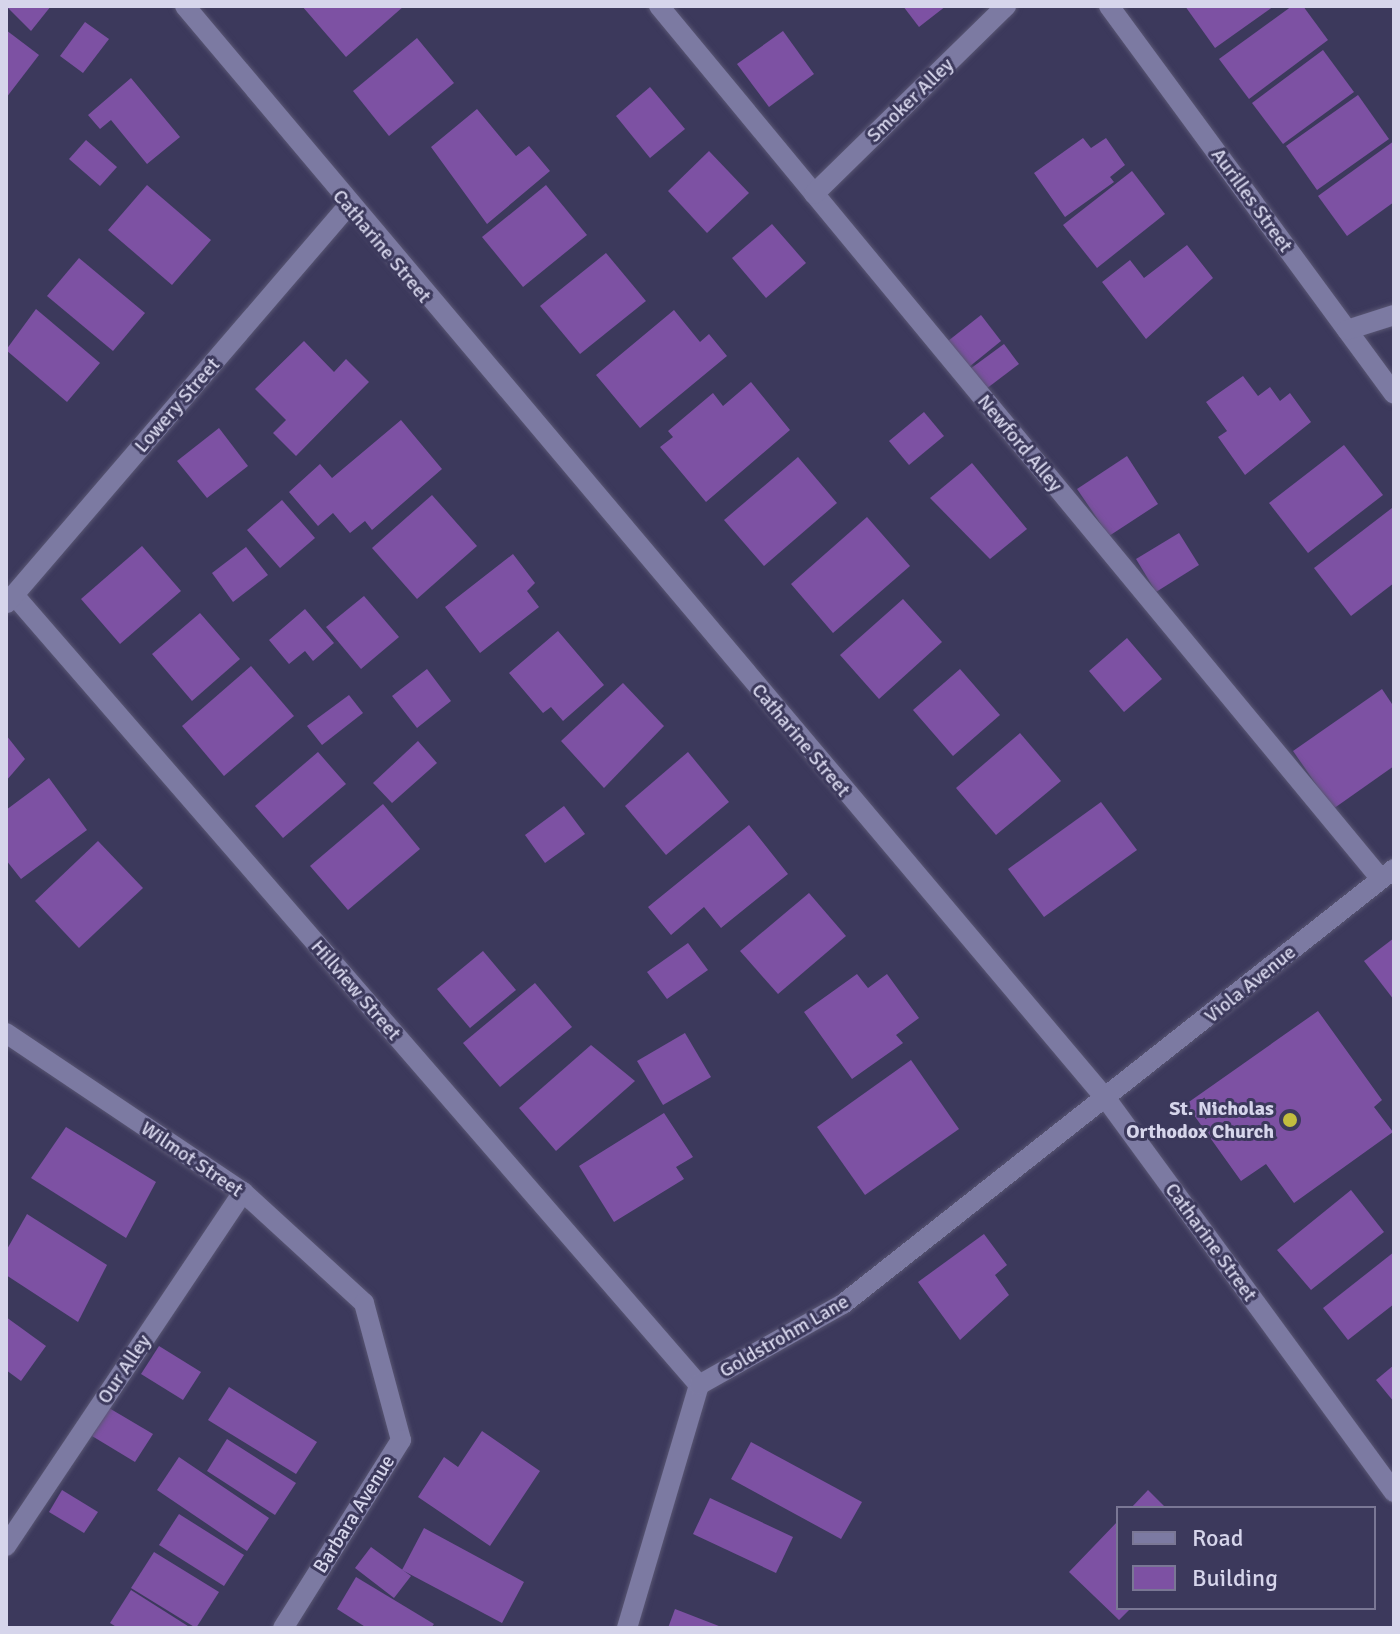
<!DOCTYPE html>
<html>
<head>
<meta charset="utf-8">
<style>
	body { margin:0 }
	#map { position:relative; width:1400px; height:1634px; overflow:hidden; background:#3c395c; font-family:Signika,sans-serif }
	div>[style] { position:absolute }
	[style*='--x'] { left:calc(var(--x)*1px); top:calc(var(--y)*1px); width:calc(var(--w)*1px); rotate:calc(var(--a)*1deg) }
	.building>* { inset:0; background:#7d51a3 }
	.roads { filter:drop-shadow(0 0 2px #595673) drop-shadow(0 0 2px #595673) }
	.minor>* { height:20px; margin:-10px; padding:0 10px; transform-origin:10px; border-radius:10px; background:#7c7aa2 }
	.dots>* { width:22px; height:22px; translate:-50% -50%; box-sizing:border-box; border:4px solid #3c395c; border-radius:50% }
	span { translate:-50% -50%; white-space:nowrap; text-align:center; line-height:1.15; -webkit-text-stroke:6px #3c395c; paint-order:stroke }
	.street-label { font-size:20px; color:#d6d5eb }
	.poi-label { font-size:20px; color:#d6d5eb; font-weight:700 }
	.right { translate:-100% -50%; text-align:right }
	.frame { position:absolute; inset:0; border:8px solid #d6d5eb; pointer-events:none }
	.legend { position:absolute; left:1116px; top:1506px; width:260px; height:104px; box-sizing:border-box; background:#3c395c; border:2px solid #7a7795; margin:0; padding:10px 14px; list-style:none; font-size:24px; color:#d6d5eb }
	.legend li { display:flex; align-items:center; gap:16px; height:40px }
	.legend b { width:40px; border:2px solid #7a7795 }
</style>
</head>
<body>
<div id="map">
	<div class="building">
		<div style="clip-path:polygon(6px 6px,51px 6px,31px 31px)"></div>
		<div style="clip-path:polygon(302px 6px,404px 6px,346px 57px)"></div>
		<div style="clip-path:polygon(903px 6px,946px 6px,919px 27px)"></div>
		<div style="clip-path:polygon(1185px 6px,1274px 6px,1215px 48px)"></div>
		<div style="clip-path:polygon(1292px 6px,1303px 6px,1328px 40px,1249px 99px,1219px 59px)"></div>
		<div style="clip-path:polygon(85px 22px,109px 39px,83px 73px,60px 56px)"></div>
		<div style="clip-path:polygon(6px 30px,39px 55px,6px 98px)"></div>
		<div style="clip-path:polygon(783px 31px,814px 74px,769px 107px,737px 64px)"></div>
		<div style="clip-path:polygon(417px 38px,454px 83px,389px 136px,353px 91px)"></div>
		<div style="clip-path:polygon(1323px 50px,1354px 92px,1283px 144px,1252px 103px)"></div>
		<div style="clip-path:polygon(131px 78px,180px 137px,147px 164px,111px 120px,100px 129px,88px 115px)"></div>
		<div style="clip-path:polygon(650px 87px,685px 129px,650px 158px,616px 116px)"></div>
		<div style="clip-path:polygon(1358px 95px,1389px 139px,1317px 190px,1286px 146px)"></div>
		<div style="clip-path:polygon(477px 109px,516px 156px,529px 146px,550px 171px,487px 224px,431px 147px)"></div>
		<div style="clip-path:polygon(1083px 138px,1091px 148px,1106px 138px,1125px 165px,1110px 177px,1114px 182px,1065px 217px,1034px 173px)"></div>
		<div style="clip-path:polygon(86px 140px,117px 167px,100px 186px,69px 159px)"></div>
		<div style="clip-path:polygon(1394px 141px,1394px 202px,1347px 236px,1318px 196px)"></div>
		<div style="clip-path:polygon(709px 151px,749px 193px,707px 233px,668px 191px)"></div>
		<div style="clip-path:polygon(1132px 171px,1165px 214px,1097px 268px,1063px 225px)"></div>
		<div style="clip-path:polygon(147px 185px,211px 240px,172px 285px,108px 230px)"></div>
		<div style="clip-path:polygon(546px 185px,587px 235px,523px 287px,482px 237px)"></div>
		<div style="clip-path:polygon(772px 224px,806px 263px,766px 298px,732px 258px)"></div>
		<div style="clip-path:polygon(1187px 245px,1213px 278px,1146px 339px,1102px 282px,1130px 260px,1144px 278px)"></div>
		<div style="clip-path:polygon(606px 253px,646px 301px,580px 354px,540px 306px)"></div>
		<div style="clip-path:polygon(79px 258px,145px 313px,113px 351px,47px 296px)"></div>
		<div style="clip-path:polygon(36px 309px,100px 363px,67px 402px,6px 350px)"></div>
		<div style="clip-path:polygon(674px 310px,700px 342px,709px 334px,727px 356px,640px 428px,596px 375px)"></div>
		<div style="clip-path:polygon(981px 315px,1001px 341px,969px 367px,948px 341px)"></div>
		<div style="clip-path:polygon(304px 341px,334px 372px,346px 359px,369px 382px,296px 456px,273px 433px,286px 420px,255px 389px)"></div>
		<div style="clip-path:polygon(1004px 344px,1019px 364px,986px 389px,970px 369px)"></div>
		<div style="clip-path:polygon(1243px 376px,1258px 396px,1270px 387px,1280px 401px,1290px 393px,1311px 422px,1245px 475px,1218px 437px,1227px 431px,1206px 402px)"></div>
		<div style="clip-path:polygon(751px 382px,790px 430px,706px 502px,660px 447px,673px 437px,668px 431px,713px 393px,723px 406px)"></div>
		<div style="clip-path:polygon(924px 412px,944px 436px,909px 465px,889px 441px)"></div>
		<div style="clip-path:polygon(401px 420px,442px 469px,372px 530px,365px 521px,350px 533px,333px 513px,318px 526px,289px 492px,320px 464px,332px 478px)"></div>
		<div style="clip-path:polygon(219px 428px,248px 466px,207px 498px,177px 461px)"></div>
		<div style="clip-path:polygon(1344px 445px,1383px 495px,1308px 553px,1269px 503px)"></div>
		<div style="clip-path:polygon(1127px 456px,1158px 504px,1109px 536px,1077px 489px)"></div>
		<div style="clip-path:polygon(798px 457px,837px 503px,764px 566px,724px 520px)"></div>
		<div style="clip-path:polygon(972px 463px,1027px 529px,990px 559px,930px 498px)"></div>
		<div style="clip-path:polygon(432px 495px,477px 546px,417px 599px,372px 548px)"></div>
		<div style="clip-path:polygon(282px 500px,315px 538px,280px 568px,247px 530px)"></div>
		<div style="clip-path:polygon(1392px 508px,1394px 583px,1351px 616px,1314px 568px)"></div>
		<div style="clip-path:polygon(867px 517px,910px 566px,833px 633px,791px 584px)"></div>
		<div style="clip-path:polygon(1179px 533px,1199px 565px,1156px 592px,1136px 559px)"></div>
		<div style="clip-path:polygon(142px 546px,181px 591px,120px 644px,81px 599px)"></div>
		<div style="clip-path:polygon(246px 547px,268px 575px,233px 602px,212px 573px)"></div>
		<div style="clip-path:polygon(513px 554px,535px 583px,527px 591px,539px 607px,480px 653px,445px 607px)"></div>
		<div style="clip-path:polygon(364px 596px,399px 637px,361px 669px,326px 627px)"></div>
		<div style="clip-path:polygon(903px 599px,942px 642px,879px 699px,840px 655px)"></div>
		<div style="clip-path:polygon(305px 609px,334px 643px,313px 661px,305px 651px,289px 664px,269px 640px)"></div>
		<div style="clip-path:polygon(200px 613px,240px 659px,192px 701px,152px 654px)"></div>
		<div style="clip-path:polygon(558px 631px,604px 685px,563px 721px,551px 707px,543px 713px,509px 673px)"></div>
		<div style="clip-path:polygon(1127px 638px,1162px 679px,1124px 712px,1089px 671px)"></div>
		<div style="clip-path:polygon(251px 666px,294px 716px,224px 776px,182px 726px)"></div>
		<div style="clip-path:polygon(427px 669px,451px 701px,417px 728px,392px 696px)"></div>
		<div style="clip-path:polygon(960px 669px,1000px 715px,953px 756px,913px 710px)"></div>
		<div style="clip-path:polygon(623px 683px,664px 726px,604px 788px,561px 741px)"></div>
		<div style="clip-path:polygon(1382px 689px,1394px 707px,1394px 766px,1333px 809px,1293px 751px)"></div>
		<div style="clip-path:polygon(349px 695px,363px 713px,322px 745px,307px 726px)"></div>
		<div style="clip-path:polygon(1020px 733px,1061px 781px,996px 835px,956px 788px)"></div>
		<div style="clip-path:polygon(6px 735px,25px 759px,6px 781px)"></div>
		<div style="clip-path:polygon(418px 741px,437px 763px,392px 803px,373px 783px)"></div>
		<div style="clip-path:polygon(318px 752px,346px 784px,283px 838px,255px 806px)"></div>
		<div style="clip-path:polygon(688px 752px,729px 802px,666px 855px,625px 806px)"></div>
		<div style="clip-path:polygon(49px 778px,87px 830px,21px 879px,6px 860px,6px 810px)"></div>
		<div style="clip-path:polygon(1101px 802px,1137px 850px,1044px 917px,1008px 869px)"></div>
		<div style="clip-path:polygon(383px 804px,420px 849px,348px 910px,310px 866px)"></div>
		<div style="clip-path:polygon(564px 806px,585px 834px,545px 863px,525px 835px)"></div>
		<div style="clip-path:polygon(749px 825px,788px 874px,721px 928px,704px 907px,671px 935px,648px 907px)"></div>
		<div style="clip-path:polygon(98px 841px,143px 888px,79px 948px,35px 901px)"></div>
		<div style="clip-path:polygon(809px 893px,846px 936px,778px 994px,740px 951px)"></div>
		<div style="clip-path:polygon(1394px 938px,1394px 1000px,1364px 961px)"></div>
		<div style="clip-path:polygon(688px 943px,708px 970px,667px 999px,647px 972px)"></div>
		<div style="clip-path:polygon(483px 951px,516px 990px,470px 1028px,437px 989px)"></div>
		<div style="clip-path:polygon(857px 974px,868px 988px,887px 974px,919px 1018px,896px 1035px,903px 1043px,852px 1079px,804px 1012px)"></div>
		<div style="clip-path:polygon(535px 983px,572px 1027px,500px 1087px,463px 1043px)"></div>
		<div style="clip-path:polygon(1318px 1011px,1382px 1100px,1374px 1107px,1393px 1132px,1294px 1203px,1266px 1164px,1241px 1181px,1186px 1104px)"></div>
		<div style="clip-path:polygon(685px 1033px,711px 1077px,663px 1105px,637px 1061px)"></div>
		<div style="clip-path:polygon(591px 1045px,635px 1081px,556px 1151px,519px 1108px)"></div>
		<div style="clip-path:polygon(911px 1060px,959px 1129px,865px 1195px,817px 1127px)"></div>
		<div style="clip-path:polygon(664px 1113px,693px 1157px,676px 1167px,684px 1179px,614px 1222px,579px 1166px)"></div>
		<div style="clip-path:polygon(66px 1127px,156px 1182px,126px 1238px,31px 1178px)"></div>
		<div style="clip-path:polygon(1351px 1190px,1384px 1232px,1311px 1290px,1277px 1250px)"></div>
		<div style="clip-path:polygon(27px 1214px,107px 1265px,78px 1322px,6px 1275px,6px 1251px)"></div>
		<div style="clip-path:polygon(984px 1234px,1007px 1265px,995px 1275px,1009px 1295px,960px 1340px,918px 1282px)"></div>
		<div style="clip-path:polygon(1394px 1252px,1394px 1304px,1348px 1340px,1323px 1308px)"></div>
		<div style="clip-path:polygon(6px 1317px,46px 1346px,21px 1381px,6px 1370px)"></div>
		<div style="clip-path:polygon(159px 1346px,201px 1372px,183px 1400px,141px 1374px)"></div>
		<div style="clip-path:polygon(1394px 1365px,1394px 1402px,1376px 1380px)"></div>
		<div style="clip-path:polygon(229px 1387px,317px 1442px,296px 1474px,208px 1420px)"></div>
		<div style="clip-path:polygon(109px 1408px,153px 1434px,135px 1462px,92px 1436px)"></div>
		<div style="clip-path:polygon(482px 1431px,540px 1471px,490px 1546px,418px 1497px,444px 1457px,458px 1467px)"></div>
		<div style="clip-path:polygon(227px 1439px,296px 1483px,275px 1515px,207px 1471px)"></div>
		<div style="clip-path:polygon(751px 1442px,862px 1502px,841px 1539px,731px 1479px)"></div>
		<div style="clip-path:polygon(179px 1457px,269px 1518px,247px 1551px,157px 1490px)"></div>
		<div style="clip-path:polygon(62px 1490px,98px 1512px,84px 1533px,49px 1512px)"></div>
		<div style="clip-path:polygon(1148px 1490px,1166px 1508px,1131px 1508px)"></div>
		<div style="clip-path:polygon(710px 1498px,793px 1537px,776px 1573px,693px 1534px)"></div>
		<div style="clip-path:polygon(179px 1514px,244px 1555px,224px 1586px,159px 1545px)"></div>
		<div style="clip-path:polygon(1118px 1521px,1118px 1608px,1131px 1608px,1119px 1620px,1069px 1572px)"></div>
		<div style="clip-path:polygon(424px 1528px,524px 1582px,502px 1623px,402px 1570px)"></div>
		<div style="clip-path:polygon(371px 1547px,411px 1576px,394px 1598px,355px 1568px)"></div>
		<div style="clip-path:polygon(154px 1552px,219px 1592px,196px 1628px,131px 1588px)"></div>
		<div style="clip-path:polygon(356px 1577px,434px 1624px,431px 1628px,367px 1628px,337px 1609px)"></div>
		<div style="clip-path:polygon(131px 1590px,191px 1628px,118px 1628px,110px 1623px)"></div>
		<div style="clip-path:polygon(675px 1609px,724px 1628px,668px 1628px)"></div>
	</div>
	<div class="roads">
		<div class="minor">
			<div style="--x:185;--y:6;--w:1431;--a:49.88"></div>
			<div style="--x:1107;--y:1100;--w:486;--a:53.8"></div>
			<div style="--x:659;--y:6;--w:1133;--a:50.41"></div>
			<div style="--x:1109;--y:6;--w:481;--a:53.7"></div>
			<div style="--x:814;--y:194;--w:269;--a:-44.4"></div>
			<div style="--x:1347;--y:330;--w:49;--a:-17.7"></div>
			<div style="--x:14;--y:595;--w:1046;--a:49.07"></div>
			<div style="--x:7;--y:603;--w:523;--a:-49.34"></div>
			<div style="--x:6;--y:1033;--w:285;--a:33.9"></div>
			<div style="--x:243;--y:1192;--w:164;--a:42.5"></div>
			<div style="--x:364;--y:1303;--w:142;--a:74.9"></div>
			<div style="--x:401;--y:1440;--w:222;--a:122.1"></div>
			<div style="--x:6;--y:1546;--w:426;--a:-56.2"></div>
			<div style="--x:627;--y:1628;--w:253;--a:-73.5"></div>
			<div style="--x:699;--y:1385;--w:165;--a:-29.4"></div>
			<div style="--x:843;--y:1304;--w:702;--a:-38.29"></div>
		</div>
	</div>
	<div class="dots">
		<div style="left:1290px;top:1120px;background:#c2bd3f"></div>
	</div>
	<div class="street-label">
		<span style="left:910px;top:100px;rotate:-44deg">Smoker Alley</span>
		<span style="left:1252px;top:200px;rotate:54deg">Aurilles Street</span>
		<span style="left:382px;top:246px;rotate:50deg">Catharine Street</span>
		<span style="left:177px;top:405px;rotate:-49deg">Lowery Street</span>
		<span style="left:1020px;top:443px;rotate:50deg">Newford Alley</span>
		<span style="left:801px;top:740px;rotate:50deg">Catharine Street</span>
		<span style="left:1250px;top:984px;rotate:-39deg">Viola Avenue</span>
		<span style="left:356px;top:990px;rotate:49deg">Hillview Street</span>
		<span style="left:192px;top:1159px;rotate:34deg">Wilmot Street</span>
		<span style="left:1211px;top:1242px;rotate:54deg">Catharine Street</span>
		<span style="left:784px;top:1336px;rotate:-30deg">Goldstrohm Lane</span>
		<span style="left:124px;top:1369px;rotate:-56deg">Our Alley</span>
		<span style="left:354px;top:1514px;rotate:-58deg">Barbara Avenue</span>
	</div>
	<div class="poi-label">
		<span class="right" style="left:1274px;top:1120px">St. Nicholas<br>Orthodox Church</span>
	</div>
	<div class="frame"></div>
	<ul class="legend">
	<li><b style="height:10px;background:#7c7aa2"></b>Road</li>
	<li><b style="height:22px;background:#7d51a3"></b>Building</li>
	</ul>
</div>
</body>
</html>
